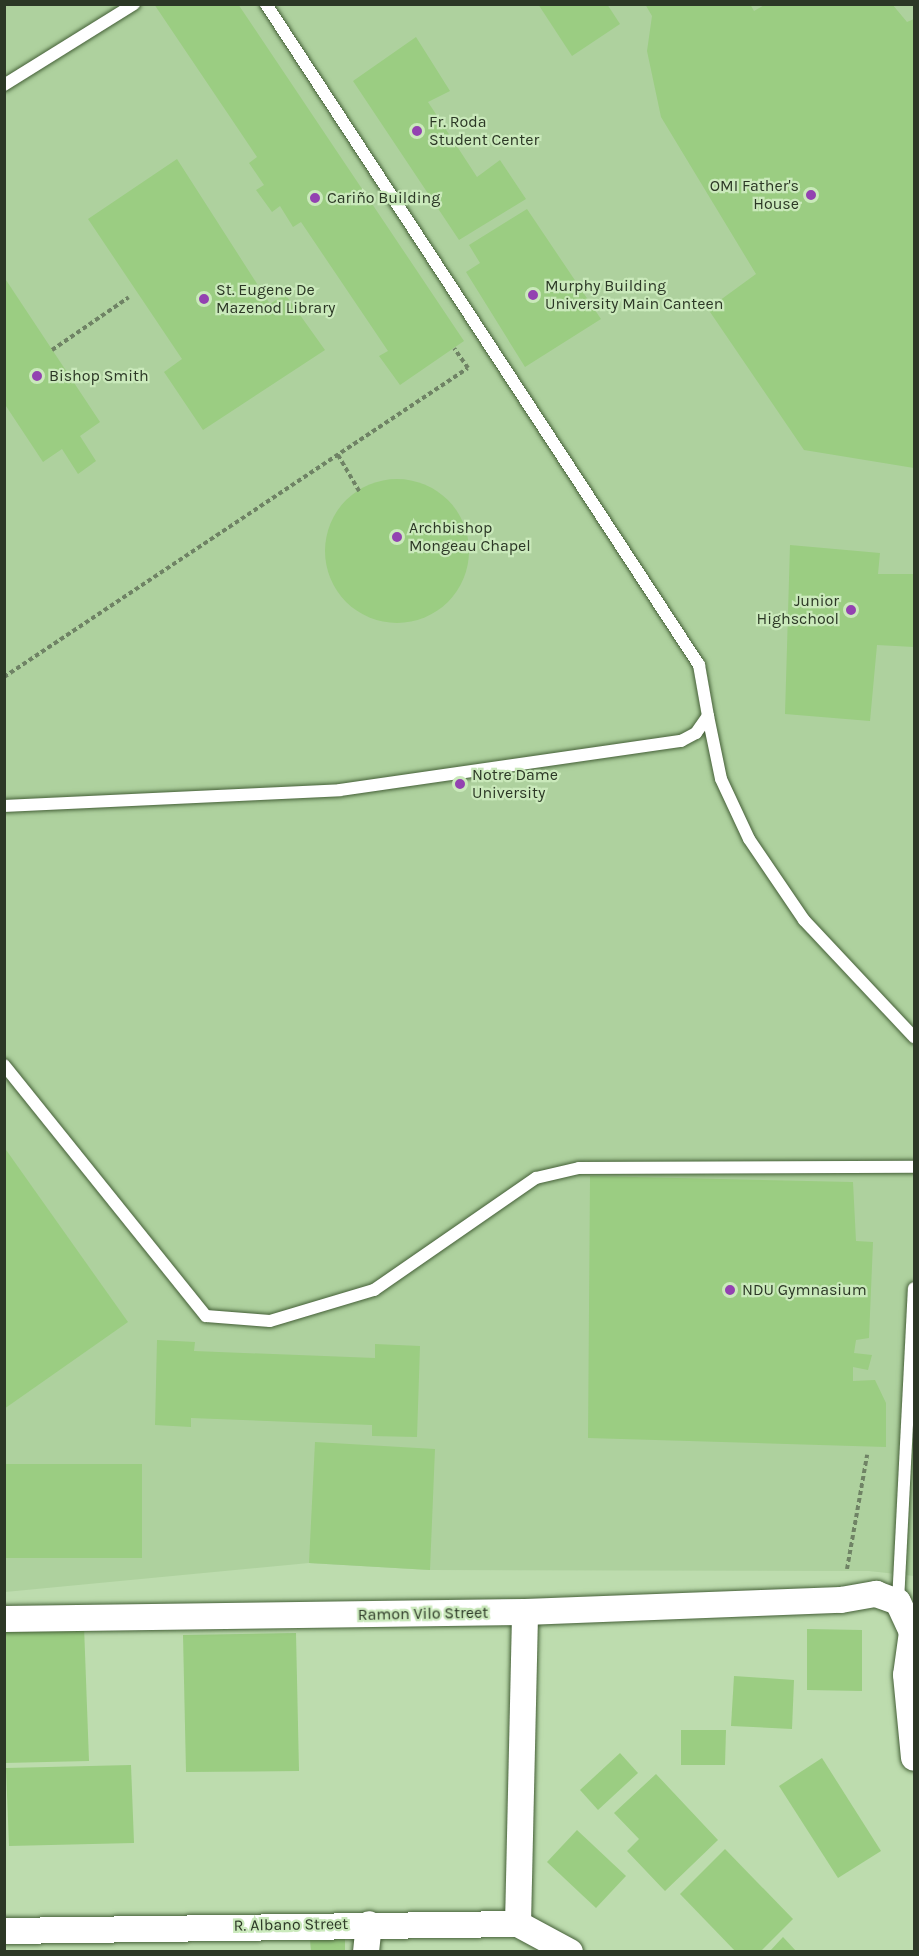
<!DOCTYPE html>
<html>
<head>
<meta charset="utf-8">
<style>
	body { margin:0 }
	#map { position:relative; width:919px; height:1956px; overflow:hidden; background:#bddcae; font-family:Karla,sans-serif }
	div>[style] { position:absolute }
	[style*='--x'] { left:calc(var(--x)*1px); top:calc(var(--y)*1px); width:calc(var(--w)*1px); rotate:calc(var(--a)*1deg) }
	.built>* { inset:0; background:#aed19e }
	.building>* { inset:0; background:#9bcd82 }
	.round { border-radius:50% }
	.path>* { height:4px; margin-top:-2px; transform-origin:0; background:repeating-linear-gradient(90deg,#6f8365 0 4.5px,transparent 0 7.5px) }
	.roads { filter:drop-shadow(0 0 2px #445f37) drop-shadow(0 0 2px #445f37) }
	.service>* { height:12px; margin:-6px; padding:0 6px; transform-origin:6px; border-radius:6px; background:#fff }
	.minor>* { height:26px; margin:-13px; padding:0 13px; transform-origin:13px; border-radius:13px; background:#fff }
	.dots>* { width:16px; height:16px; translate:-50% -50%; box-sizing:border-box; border:3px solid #cae9bb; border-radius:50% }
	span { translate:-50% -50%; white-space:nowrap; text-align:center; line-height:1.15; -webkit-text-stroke:4.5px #cae9bb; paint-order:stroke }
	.poi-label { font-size:16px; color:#2c3826 }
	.left { translate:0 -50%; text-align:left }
	.right { translate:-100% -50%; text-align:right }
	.street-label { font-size:16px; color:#2c3826 }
	.frame { position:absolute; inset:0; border:6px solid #2c3826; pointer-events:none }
</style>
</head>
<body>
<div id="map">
	<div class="built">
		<div style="clip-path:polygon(5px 5px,914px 5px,914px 1576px,869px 1571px,430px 1570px,309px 1563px,5px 1592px)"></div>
	</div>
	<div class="building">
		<div style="clip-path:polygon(154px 4px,238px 4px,464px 341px,400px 385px,379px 356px,388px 351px,301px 222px,293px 227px,280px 206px,272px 212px,256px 190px,264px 185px,249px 163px,257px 157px)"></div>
		<div style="clip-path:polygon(538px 4px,607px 4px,620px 24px,572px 56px)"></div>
		<div style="clip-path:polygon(645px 4px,750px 4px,754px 11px,766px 4px,892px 4px,907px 22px,914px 19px,914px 468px,804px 450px,708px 309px,756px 274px,661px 117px,647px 51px,652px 16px)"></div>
		<div style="clip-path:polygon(416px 37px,450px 91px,428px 102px,477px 177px,500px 160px,526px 199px,459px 240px,353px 81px)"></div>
		<div style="clip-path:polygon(177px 159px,270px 304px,285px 294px,325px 350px,203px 430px,164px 372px,182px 359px,88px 219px)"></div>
		<div style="clip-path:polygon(527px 209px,601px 319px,525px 367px,466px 272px,480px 263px,469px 245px)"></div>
		<div style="clip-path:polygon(4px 277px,100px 422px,80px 436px,96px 461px,78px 474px,62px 449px,43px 462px,4px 403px)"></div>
		<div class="round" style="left:325px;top:479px;width:144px;height:144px"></div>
		<div style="clip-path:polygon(790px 545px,880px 553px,878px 574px,914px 574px,914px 647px,877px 645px,870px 721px,785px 714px)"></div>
		<div style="clip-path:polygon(4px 1147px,128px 1322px,4px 1409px)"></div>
		<div style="clip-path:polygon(590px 1176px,853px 1182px,856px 1241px,873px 1242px,869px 1338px,856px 1340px,854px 1353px,872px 1355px,868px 1370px,853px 1367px,853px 1381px,875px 1380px,886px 1403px,886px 1447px,588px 1438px)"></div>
		<div style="clip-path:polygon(157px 1340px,195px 1342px,194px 1351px,375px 1358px,375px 1344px,420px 1346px,417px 1437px,372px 1436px,372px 1425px,191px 1418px,191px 1427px,155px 1425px)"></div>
		<div style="clip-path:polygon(315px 1442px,435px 1449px,430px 1570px,309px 1563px)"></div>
		<div style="clip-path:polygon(4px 1464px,142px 1464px,142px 1558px,4px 1558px)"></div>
		<div style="clip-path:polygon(84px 1626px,89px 1761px,4px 1763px,4px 1628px)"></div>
		<div style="clip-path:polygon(807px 1629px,862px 1630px,862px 1691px,807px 1690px)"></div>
		<div style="clip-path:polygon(296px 1633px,299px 1771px,186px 1772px,183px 1635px)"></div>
		<div style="clip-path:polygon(734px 1676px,794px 1680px,792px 1729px,731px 1726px)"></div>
		<div style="clip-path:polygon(681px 1730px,726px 1730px,725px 1765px,681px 1765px)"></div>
		<div style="clip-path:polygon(620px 1753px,638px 1773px,598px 1810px,580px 1790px)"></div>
		<div style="clip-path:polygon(822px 1758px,881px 1851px,838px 1878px,779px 1786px)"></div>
		<div style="clip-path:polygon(131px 1765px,134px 1843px,9px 1846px,6px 1768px)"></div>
		<div style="clip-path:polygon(656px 1774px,718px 1840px,665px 1891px,627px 1851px,639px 1839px,614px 1813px)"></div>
		<div style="clip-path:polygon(577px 1830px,626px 1876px,596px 1908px,547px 1862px)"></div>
		<div style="clip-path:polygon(725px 1849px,793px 1919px,760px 1952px,736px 1952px,680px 1894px)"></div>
		<div style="clip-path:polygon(783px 1937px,797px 1952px,769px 1952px)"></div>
		<div style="clip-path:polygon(345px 1939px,345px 1952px,311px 1952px,310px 1940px)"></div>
	</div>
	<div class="path">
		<div style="--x:52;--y:350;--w:93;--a:-34.5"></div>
		<div style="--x:338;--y:455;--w:42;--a:59.7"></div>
		<div style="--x:4;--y:677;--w:557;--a:-33.66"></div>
		<div style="--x:468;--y:368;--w:24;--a:-125"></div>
		<div style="--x:847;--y:1569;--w:116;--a:-80"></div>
	</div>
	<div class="roads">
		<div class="service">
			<div style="--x:4;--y:85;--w:153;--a:-31.9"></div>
			<div style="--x:708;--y:716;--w:64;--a:78.3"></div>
			<div style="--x:721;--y:779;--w:66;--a:65"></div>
			<div style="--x:749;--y:839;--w:98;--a:55.8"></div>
			<div style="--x:804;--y:920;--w:161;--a:46.8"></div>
			<div style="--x:4;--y:806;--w:336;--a:-2.7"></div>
			<div style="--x:340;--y:790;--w:345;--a:-8.2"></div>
			<div style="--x:681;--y:741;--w:17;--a:-28"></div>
			<div style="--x:696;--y:733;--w:21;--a:-55"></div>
			<div style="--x:708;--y:716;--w:52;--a:-100"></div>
			<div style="--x:699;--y:665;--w:790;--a:-123.23"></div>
			<div style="--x:4;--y:1065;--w:322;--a:51.2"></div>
			<div style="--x:206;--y:1316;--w:64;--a:4.5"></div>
			<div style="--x:270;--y:1321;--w:109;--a:-16.6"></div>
			<div style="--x:374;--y:1290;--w:197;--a:-34.7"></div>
			<div style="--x:536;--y:1178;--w:44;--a:-13.1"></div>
			<div style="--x:579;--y:1168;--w:335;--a:-0.2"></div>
			<div style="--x:898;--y:1602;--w:314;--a:-87.1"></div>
		</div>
		<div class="minor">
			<div style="--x:4;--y:1619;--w:521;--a:-0.77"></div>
			<div style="--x:525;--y:1612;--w:316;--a:-2.2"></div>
			<div style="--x:841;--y:1600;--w:36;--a:-10"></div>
			<div style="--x:876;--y:1594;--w:23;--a:20"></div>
			<div style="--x:898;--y:1602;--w:33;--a:65"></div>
			<div style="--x:912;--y:1632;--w:43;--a:97.9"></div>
			<div style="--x:906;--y:1675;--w:83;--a:84.5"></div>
			<div style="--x:518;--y:1924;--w:312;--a:-88.7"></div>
			<div style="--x:4;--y:1931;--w:514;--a:-0.78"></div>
			<div style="--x:518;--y:1924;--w:59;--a:28.3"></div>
			<div style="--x:366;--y:1952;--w:28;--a:-84"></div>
		</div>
	</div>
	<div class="dots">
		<div style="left:417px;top:131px;background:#9342b1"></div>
		<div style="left:811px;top:195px;background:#9342b1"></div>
		<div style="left:315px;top:198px;background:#9342b1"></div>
		<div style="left:533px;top:295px;background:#9342b1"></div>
		<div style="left:204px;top:299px;background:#9342b1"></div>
		<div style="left:37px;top:376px;background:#9342b1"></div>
		<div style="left:397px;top:537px;background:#9342b1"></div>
		<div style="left:851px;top:610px;background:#9342b1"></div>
		<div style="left:460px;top:784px;background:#9342b1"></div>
		<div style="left:730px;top:1290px;background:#9342b1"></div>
	</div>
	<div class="poi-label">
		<span class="left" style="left:429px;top:131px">Fr. Roda<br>Student Center</span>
		<span class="right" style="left:799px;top:195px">OMI Father's<br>House</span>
		<span class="left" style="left:327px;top:198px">Cariño Building</span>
		<span class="left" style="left:545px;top:295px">Murphy Building<br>University Main Canteen</span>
		<span class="left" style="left:216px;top:299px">St. Eugene De<br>Mazenod Library</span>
		<span class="left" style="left:49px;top:376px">Bishop Smith</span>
		<span class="left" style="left:409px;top:537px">Archbishop<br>Mongeau Chapel</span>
		<span class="right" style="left:839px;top:610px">Junior<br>Highschool</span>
		<span class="left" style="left:472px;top:784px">Notre Dame<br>University</span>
		<span class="left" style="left:742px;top:1290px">NDU Gymnasium</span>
	</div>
	<div class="street-label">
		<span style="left:423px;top:1614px;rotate:-1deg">Ramon Vilo Street</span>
		<span style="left:291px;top:1925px;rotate:-1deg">R. Albano Street</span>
	</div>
	<div class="frame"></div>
</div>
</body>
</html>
